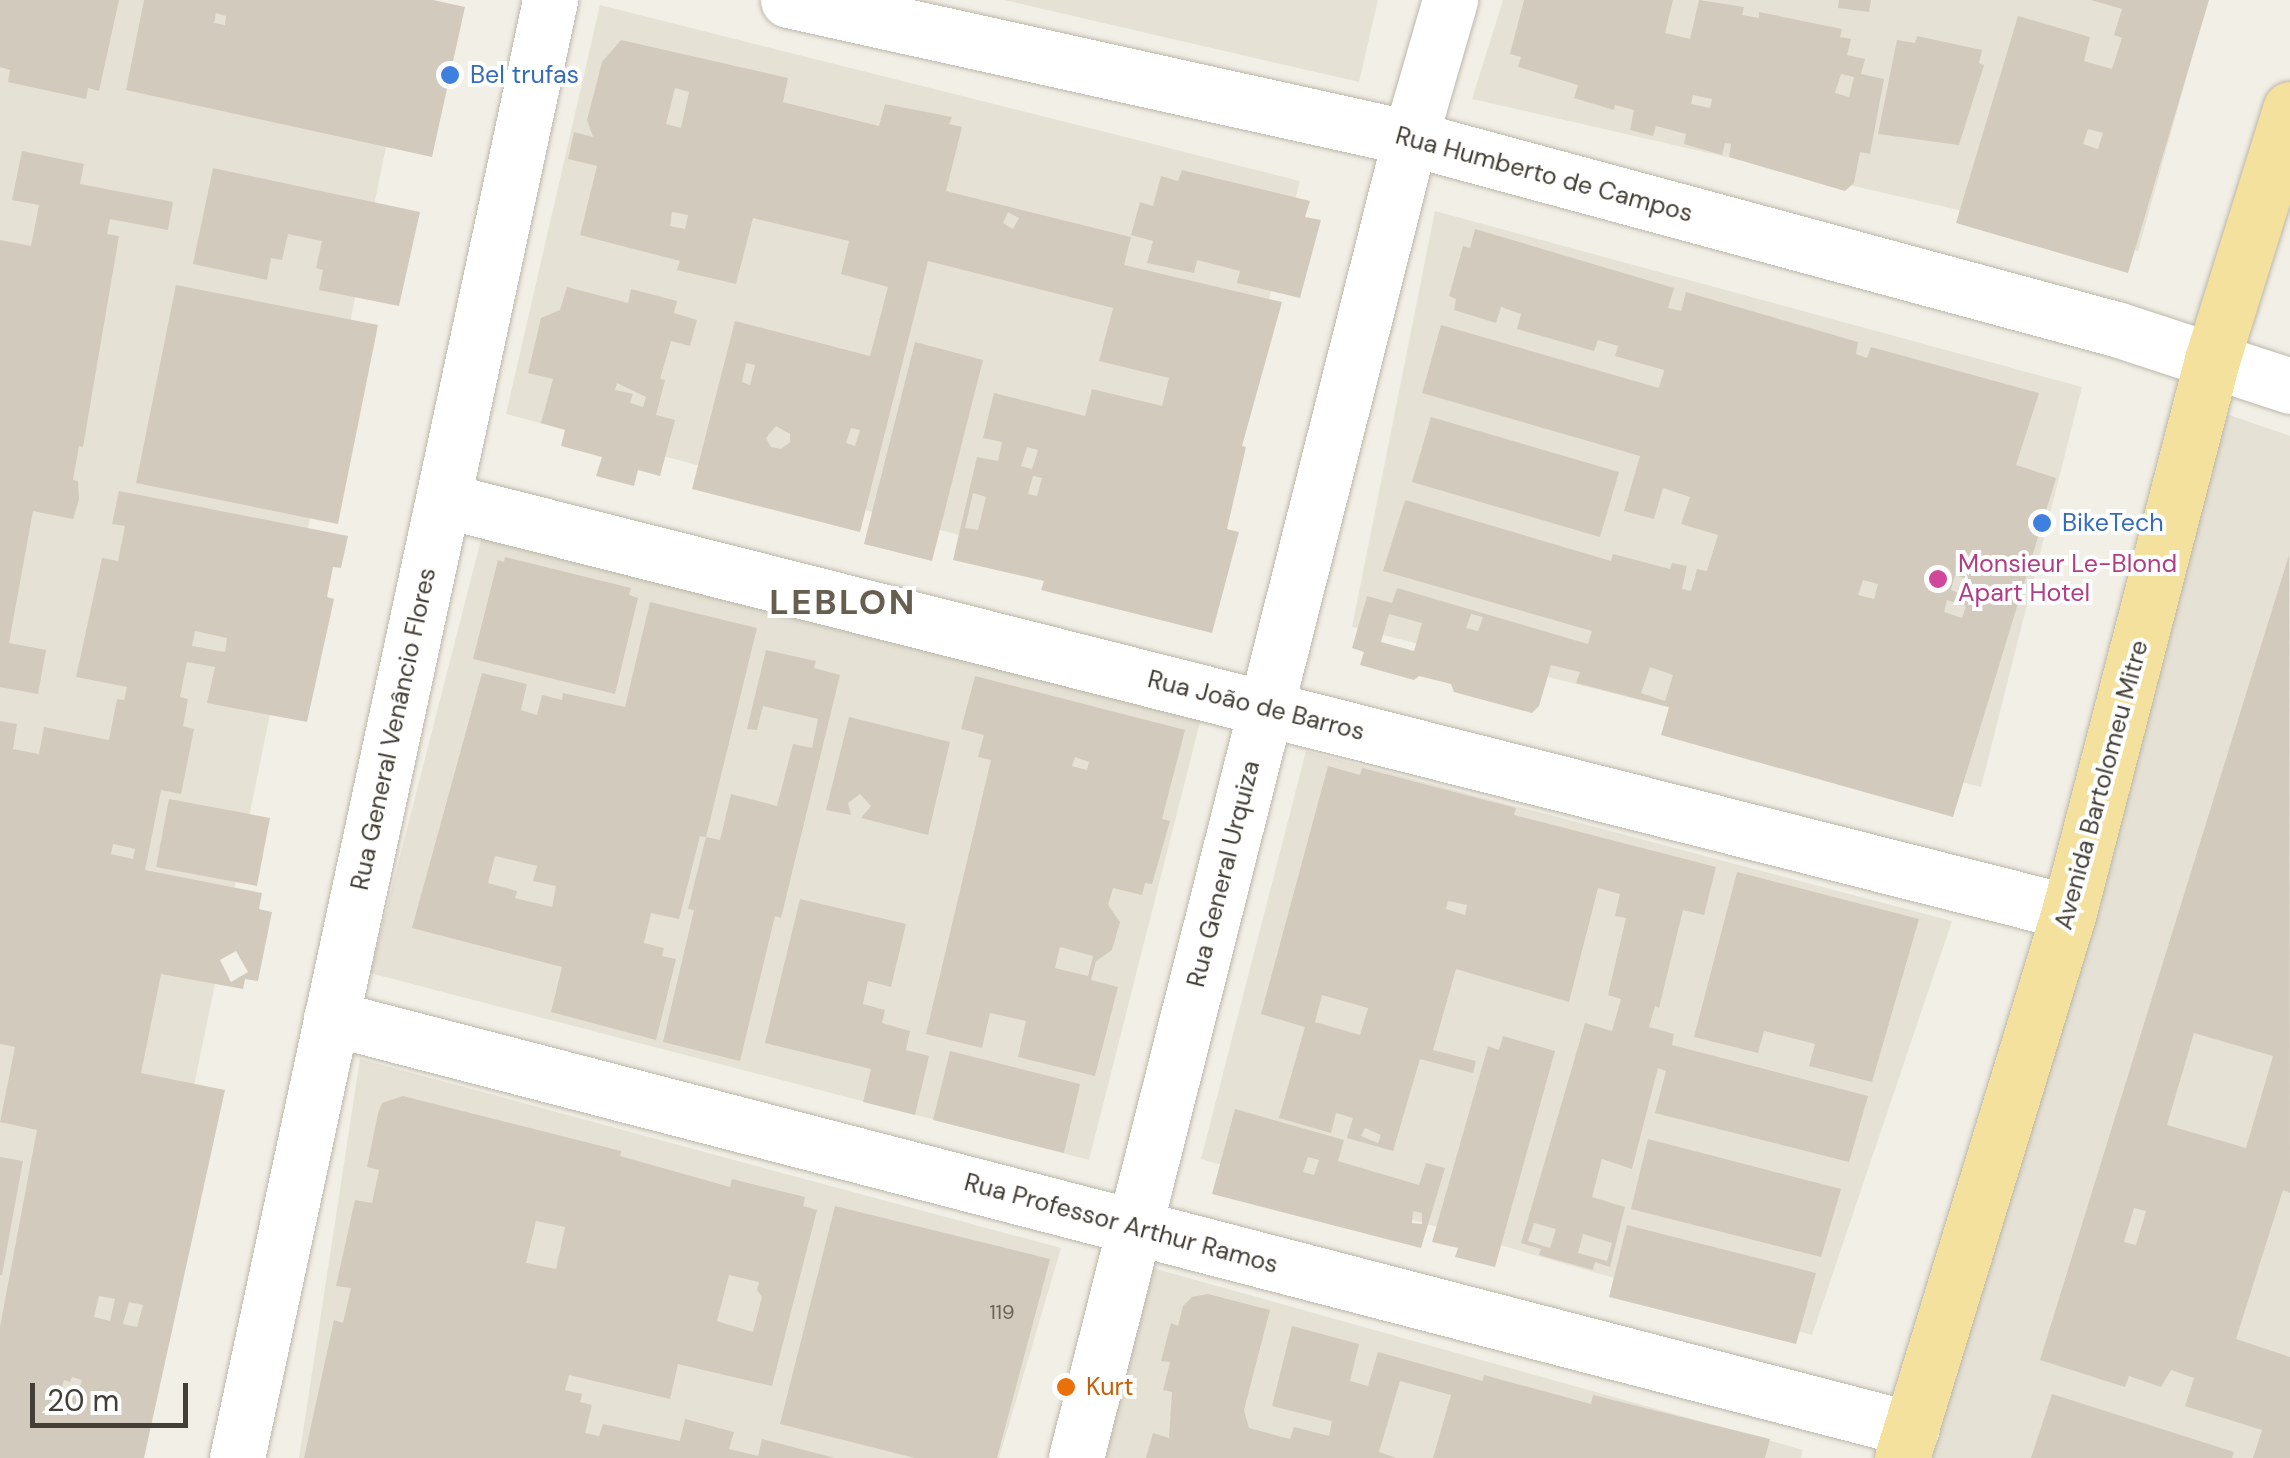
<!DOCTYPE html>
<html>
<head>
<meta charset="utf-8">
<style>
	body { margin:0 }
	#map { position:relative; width:2290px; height:1458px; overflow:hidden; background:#f2efe7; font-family:"DM Sans",sans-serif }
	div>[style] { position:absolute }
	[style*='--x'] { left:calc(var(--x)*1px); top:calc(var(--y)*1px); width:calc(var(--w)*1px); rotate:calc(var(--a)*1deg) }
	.residential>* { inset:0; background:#e5e1d5 }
	.building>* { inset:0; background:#d2cbbd }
	.roads { filter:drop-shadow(0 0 2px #bcb7aa) drop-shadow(0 0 2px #bcb7aa) }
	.minor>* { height:55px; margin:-27.5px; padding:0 27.5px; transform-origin:27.5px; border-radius:27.5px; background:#fff }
	.major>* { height:55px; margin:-27.5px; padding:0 27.5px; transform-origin:27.5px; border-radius:27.5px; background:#f4e19d }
	.dots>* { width:28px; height:28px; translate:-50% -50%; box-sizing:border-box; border:5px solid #fff; border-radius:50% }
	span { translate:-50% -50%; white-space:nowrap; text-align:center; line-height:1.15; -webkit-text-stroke:8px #fff; paint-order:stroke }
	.number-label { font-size:20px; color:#686258 }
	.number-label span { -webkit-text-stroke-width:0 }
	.shop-label { font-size:25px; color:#366cbe }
	.left { translate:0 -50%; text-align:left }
	.street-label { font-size:25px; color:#443f36 }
	.hotel-label { font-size:25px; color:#b23c85 }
	.food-label { font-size:25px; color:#c56008 }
	.district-label { font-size:35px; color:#665e4f; font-weight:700; letter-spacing:2.5px }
	.scale { position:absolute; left:30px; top:1383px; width:158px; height:45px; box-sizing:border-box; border:5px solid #443f36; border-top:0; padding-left:12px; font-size:30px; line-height:35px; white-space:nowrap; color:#443f36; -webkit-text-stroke:8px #fff; paint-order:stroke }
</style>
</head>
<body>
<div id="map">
	<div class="residential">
		<div style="clip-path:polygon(0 0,416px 0,118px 1458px,0 1458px)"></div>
		<div style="clip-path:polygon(1004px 0,1378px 0,1359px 82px)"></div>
		<div style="clip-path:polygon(1503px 0,2208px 0,2138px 251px,1472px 99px)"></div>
		<div style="clip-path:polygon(600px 5px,1300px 181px,1191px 597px,506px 414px)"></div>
		<div style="clip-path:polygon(1435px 211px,2082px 387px,1981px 787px,1352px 627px)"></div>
		<div style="clip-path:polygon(2209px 408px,2290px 436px,2290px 1458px,1904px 1458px)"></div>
		<div style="clip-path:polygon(483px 532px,1201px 718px,1089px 1160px,370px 973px)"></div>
		<div style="clip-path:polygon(1306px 751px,1952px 921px,1812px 1335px,1201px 1159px)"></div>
		<div style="clip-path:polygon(360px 1059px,1061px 1248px,999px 1458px,299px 1458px)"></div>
		<div style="clip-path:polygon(1135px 1263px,1803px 1450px,1801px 1458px,1094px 1458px)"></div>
	</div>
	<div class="building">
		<div style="clip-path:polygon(0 0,119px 0,99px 91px,88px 88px,86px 99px,8px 82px,10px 70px,0 67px)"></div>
		<div style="clip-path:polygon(evenodd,144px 0,433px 0,465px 7px,432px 157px,126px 90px,144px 0,216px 13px,226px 16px,225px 25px,214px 23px,216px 13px)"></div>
		<div style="clip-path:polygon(evenodd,1524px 0,1673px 0,1665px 33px,1690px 39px,1699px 0,1744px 7px,1742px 15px,1759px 18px,1759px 12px,1842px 29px,1840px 37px,1851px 39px,1847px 55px,1865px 59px,1861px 74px,1884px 79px,1870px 154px,1860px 152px,1854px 183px,1845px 191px,1729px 157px,1731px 144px,1725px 143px,1722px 155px,1684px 144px,1686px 134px,1656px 126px,1653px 136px,1630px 130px,1634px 110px,1615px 105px,1614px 110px,1574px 98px,1578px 85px,1518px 67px,1521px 57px,1510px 54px,1524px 0,1841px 74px,1854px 77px,1849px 97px,1835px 93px,1841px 74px,1524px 0,1693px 95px,1712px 99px,1710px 108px,1691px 104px,1693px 95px)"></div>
		<div style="clip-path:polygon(1839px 0,1871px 0,1869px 12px,1838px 8px)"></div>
		<div style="clip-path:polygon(evenodd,2209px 0,2128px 273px,1956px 223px,2018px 16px,2090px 37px,2084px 61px,2112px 69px,2122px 38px,2114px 35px,2122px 9px,2091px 0,2209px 0,2088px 129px,2103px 133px,2098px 149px,2083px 144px,2088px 129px)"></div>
		<div style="clip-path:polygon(1917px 36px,1982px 50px,1979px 63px,1984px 65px,1959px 145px,1878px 134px,1897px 40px,1915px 43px)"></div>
		<div style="clip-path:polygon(evenodd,621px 40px,788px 78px,783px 102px,879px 126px,885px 104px,952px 117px,949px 124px,962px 127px,946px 191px,1131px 237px,1124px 265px,1282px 302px,1242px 446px,1246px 447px,1227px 529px,1239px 532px,1212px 633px,1041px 590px,1044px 581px,953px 560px,977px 457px,998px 461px,1002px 442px,983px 438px,994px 393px,1085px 416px,1092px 389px,1162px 406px,1169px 378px,1099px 361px,1113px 308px,928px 261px,860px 532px,692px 489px,735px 321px,870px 356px,888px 287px,841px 274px,849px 241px,753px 218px,736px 284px,677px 270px,680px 261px,580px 235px,597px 166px,568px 159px,574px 132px,593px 137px,587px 120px,602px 62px,621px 40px,675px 88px,689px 92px,681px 128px,666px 124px,675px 88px,621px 40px,672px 212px,688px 215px,685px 229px,670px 226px,672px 212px,621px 40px,1008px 212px,1019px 218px,1013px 229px,1003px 223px,1008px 212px,621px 40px,746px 363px,755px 365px,750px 385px,742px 382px,746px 363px,621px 40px,776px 426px,790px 434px,790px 442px,781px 449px,771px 447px,766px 438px,776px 426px,621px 40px,851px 428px,860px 430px,855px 446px,846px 443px,851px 428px,621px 40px,1027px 447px,1038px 450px,1032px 469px,1021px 466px,1027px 447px,621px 40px,1033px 476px,1042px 478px,1037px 496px,1028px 494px,1033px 476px,621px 40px,973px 493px,986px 497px,978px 530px,965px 528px,973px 493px)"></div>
		<div style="clip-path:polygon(22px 151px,84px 164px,80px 184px,173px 202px,168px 230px,110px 219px,107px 234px,119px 236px,83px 447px,79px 446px,73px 480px,78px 481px,79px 499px,73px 519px,33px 511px,9px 643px,46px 650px,38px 694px,0 687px,0 240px,31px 246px,39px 205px,12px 200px)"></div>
		<div style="clip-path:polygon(213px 168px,420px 212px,399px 306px,319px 290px,323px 270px,316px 268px,322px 241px,288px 234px,282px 260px,271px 258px,267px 280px,193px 264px)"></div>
		<div style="clip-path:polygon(1182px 170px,1310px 201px,1305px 217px,1321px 220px,1300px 298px,1237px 283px,1240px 271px,1197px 260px,1194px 273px,1147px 263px,1153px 241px,1131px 235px,1140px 202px,1153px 206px,1161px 176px,1178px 181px)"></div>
		<div style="clip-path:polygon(evenodd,1475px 229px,1674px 288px,1668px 308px,1681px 311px,1686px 292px,1858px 342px,1856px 354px,1867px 358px,1871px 347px,2039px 393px,2016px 465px,2056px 478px,1953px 817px,1661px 735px,1669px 707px,1576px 683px,1580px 672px,1551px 665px,1539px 706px,1532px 713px,1454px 692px,1451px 684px,1419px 676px,1414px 680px,1360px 665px,1364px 652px,1352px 648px,1367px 596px,1392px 603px,1397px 588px,1588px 644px,1592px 631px,1383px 571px,1405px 500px,1611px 561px,1613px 554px,1670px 569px,1672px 563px,1687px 566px,1682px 589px,1691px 591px,1697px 569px,1707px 571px,1718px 535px,1681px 524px,1690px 497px,1663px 488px,1654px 519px,1624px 511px,1640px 456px,1422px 393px,1441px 325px,1659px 388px,1664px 370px,1615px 356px,1618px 346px,1598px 340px,1594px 351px,1517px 329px,1521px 314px,1501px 307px,1496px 323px,1454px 310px,1456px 299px,1449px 296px,1463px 246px,1470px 248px,1475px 229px,1955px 575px,1971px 580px,1967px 596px,1951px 590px,1955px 575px,1475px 229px,1863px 580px,1878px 584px,1874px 599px,1858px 595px,1863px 580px,1475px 229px,1947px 600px,1966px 606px,1962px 618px,1944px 612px,1947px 600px,1475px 229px,1389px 614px,1422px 623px,1414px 651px,1381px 642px,1389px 614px,1475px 229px,1471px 614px,1483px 617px,1478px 631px,1466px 628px,1471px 614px,1475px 229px,1650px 667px,1673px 675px,1665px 701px,1641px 693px,1650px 667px)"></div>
		<div style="clip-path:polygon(176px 285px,378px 325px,338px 524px,136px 483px)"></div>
		<div style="clip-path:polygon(evenodd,567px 287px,628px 303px,631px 289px,677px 301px,674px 313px,697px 320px,690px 346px,671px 341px,660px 379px,665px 380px,656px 415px,675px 420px,660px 476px,638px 470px,634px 486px,596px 476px,602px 457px,561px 446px,565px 430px,541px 423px,553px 379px,528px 373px,541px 318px,560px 310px,567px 287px,617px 383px,646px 397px,643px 407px,630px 403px,633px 394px,615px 390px,617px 383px)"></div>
		<div style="clip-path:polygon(915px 342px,983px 360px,932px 561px,864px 544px)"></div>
		<div style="clip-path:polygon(1431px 417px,1619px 472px,1600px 537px,1412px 482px)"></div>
		<div style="clip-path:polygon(evenodd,119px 491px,348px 536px,341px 568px,333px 567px,327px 597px,334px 599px,307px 722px,207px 703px,215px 667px,187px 662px,180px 697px,188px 699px,183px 726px,194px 729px,181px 794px,161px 790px,145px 870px,262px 893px,259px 909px,272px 912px,258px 981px,245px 979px,243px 989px,161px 974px,141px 1073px,225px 1090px,144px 1458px,0 1458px,0 1327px,37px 1130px,0 1122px,15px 1047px,0 1044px,0 721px,17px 724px,13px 749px,39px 754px,44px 727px,109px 740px,117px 699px,124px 700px,127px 687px,76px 677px,102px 558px,118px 561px,125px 526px,112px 524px,119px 491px,195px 631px,227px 638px,225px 652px,192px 646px,195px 631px,119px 491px,113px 844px,135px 849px,133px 859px,111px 854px,113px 844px,119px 491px,236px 951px,248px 972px,231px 982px,220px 960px,236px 951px,119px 491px,99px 1296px,115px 1299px,110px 1321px,94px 1317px,99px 1296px,119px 491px,129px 1302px,143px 1305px,137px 1327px,123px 1324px,129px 1302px,119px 491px,72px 1377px,82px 1380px,79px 1389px,75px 1388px,72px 1398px,60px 1395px,64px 1380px,70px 1382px,72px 1377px)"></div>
		<div style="clip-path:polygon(evenodd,2289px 555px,2290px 1193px,2283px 1190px,2236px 1339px,2290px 1357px,2290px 1458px,2253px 1458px,2262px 1430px,2185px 1406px,2194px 1378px,2171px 1370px,2161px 1387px,2129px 1376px,2125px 1387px,2040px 1360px,2289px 555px,2194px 1033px,2273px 1056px,2246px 1148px,2167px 1125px,2194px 1033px,2289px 555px,2134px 1208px,2146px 1211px,2136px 1245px,2124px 1242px,2134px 1208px)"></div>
		<div style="clip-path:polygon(505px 557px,631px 588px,629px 595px,638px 598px,615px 694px,473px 659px,498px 560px,504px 562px)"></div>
		<div style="clip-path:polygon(evenodd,650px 602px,757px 628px,706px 837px,700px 836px,679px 919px,651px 913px,644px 943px,664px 948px,662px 956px,676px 959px,656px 1040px,551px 1012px,562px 967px,412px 928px,482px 673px,527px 684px,521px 710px,537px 715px,542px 695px,562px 700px,563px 693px,625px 707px,650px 602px,495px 856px,537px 866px,533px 881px,556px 886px,552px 907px,515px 898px,517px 891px,488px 883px,495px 856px)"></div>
		<div style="clip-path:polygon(766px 650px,816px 661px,814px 668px,840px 675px,781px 918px,775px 916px,740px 1061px,663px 1042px,694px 910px,688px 909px,706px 837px,720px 840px,731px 794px,777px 806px,793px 744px,812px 748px,818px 719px,763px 706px,757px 730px,747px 729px)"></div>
		<div style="clip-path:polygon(evenodd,975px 676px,1185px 730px,1162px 819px,1170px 821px,1152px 884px,1145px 883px,1142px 895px,1113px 888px,1108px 905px,1120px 922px,1112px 950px,1096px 961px,1091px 980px,1118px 987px,1095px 1076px,1018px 1057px,1026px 1021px,990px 1013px,982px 1048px,926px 1034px,991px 760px,978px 757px,984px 735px,961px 729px,975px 676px,1075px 757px,1089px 762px,1087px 770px,1072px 766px,1075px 757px,975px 676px,1060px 947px,1093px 956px,1088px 976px,1055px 968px,1060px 947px)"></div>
		<div style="clip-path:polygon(849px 717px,950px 742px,928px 835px,861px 818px,871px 806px,860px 794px,848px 803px,851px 815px,826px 810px)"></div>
		<div style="clip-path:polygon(evenodd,1328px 766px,1360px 775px,1362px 768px,1516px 808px,1514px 815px,1716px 867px,1704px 915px,1683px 910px,1659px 1008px,1655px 1006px,1649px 1027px,1674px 1034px,1672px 1045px,1868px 1096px,1849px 1162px,1655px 1113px,1666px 1071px,1658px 1068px,1632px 1169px,1602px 1159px,1592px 1197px,1625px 1207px,1610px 1267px,1595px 1262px,1593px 1270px,1539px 1255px,1541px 1249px,1521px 1243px,1585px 1023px,1612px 1031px,1621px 999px,1608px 995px,1626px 918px,1615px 916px,1620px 894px,1598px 888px,1569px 1002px,1456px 969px,1433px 1050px,1476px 1061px,1473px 1073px,1420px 1059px,1393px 1151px,1347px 1138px,1353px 1118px,1336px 1113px,1331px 1133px,1279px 1118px,1305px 1027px,1261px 1014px,1328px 766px,1448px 901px,1467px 905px,1465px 915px,1446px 909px,1448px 901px,1328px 766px,1322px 995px,1368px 1008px,1360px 1035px,1315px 1022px,1322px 995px,1328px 766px,1365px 1128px,1381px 1135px,1378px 1143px,1361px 1136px,1365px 1128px,1328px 766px,1534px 1223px,1556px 1229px,1550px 1248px,1528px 1241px,1534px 1223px,1328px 766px,1583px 1234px,1612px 1243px,1607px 1261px,1578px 1253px,1583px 1234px)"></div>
		<div style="clip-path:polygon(169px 799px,270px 818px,257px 886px,156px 867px)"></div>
		<div style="clip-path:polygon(1737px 872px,1919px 919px,1872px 1082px,1809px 1066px,1815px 1044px,1764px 1031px,1758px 1053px,1694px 1037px)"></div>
		<div style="clip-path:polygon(800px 899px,906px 924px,891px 987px,868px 981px,863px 1004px,885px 1010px,882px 1023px,910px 1031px,906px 1050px,929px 1056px,915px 1115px,863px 1102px,871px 1069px,765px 1043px)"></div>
		<div style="clip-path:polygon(1503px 1036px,1555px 1051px,1495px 1267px,1455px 1257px,1458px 1248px,1432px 1242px,1488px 1046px,1499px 1050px)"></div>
		<div style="clip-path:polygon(950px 1051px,1080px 1084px,1064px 1153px,933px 1120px)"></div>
		<div style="clip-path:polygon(evenodd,403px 1096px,621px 1151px,620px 1156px,730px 1187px,732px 1179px,805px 1197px,803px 1206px,817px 1210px,772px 1386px,678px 1364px,670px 1399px,569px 1375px,565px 1390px,582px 1394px,580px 1402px,592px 1405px,585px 1433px,599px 1436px,603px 1424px,680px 1441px,685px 1419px,734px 1432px,729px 1449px,758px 1456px,762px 1439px,835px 1458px,304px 1458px,334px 1320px,343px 1323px,351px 1288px,336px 1286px,355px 1200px,372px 1203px,379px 1170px,367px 1167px,378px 1113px,382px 1103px,403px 1096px,536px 1221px,565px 1227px,556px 1269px,526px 1263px,536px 1221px,403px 1096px,729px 1275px,759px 1282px,757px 1290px,762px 1297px,753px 1332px,717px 1321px,729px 1275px)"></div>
		<div style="clip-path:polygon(evenodd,1235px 1109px,1344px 1140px,1338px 1161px,1419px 1185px,1426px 1163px,1445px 1168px,1421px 1248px,1212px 1194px,1235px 1109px,1308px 1157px,1319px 1160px,1314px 1175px,1303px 1172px,1308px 1157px,1235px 1109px,1413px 1211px,1422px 1213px,1422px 1224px,1412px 1223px,1413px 1211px)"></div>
		<div style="clip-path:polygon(1648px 1139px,1841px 1189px,1821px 1257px,1631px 1209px)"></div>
		<div style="clip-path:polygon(0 1157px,23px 1161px,2px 1275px,0 1275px)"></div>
		<div style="clip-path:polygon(835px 1206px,1050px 1259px,997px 1458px,915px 1458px,780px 1424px)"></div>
		<div style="clip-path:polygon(1627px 1225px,1816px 1273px,1796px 1344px,1609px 1297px)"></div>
		<div style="clip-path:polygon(1208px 1294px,1270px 1310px,1244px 1410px,1249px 1428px,1290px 1439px,1294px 1427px,1329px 1436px,1332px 1421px,1272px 1406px,1292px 1326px,1359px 1344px,1350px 1381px,1368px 1386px,1378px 1352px,1483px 1381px,1484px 1375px,1591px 1404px,1593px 1395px,1770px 1439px,1765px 1458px,1433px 1458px,1451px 1395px,1400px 1381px,1379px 1452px,1396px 1458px,1146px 1458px,1153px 1433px,1169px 1438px,1172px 1392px,1163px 1390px,1170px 1362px,1161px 1361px,1171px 1323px,1178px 1326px,1183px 1306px,1192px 1297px)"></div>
		<div style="clip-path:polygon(2052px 1394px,2234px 1452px,2232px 1458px,2031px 1458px)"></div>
	</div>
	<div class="roads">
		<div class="minor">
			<div style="--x:788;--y:0;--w:637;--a:12.51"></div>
			<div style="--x:1410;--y:138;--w:731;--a:15.14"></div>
			<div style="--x:2116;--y:329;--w:183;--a:18.1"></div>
			<div style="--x:443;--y:500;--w:1677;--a:14.22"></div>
			<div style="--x:331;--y:1018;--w:1633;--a:14.58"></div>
			<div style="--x:237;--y:1458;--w:1491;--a:-77.88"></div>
			<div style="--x:1076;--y:1458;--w:1362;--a:-75.8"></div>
			<div style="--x:1410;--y:138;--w:144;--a:-73.8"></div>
		</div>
		<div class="major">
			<div style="--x:1902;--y:1458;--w:571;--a:-72.99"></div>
			<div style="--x:2069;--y:912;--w:570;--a:-75.48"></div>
			<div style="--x:2212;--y:360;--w:263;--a:-72.7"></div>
		</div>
	</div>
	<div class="dots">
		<div style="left:450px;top:75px;background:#3f7fe0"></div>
		<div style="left:2042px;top:523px;background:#3f7fe0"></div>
		<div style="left:1938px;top:579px;background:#d1479c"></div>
		<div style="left:1066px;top:1387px;background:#e8710a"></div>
	</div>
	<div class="number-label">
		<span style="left:1002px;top:1312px">119</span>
	</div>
	<div class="shop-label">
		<span class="left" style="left:470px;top:75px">Bel trufas</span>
		<span class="left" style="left:2062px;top:523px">BikeTech</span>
	</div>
	<div class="street-label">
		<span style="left:1544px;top:175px;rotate:15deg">Rua Humberto de Campos</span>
		<span style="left:1256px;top:706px;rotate:14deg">Rua João de Barros</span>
		<span style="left:394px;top:729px;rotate:-78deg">Rua General Venâncio Flores</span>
		<span style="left:2102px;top:785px;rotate:-75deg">Avenida Bartolomeu Mitre</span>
		<span style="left:1224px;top:874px;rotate:-76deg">Rua General Urquiza</span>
		<span style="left:1121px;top:1224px;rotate:15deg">Rua Professor Arthur Ramos</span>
	</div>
	<div class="hotel-label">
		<span class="left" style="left:1958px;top:579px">Monsieur Le-Blond<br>Apart Hotel</span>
	</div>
	<div class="food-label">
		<span class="left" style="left:1086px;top:1387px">Kurt</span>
	</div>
	<div class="district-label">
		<span style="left:843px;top:602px">LEBLON</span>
	</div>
	<div class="scale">20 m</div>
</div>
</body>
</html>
